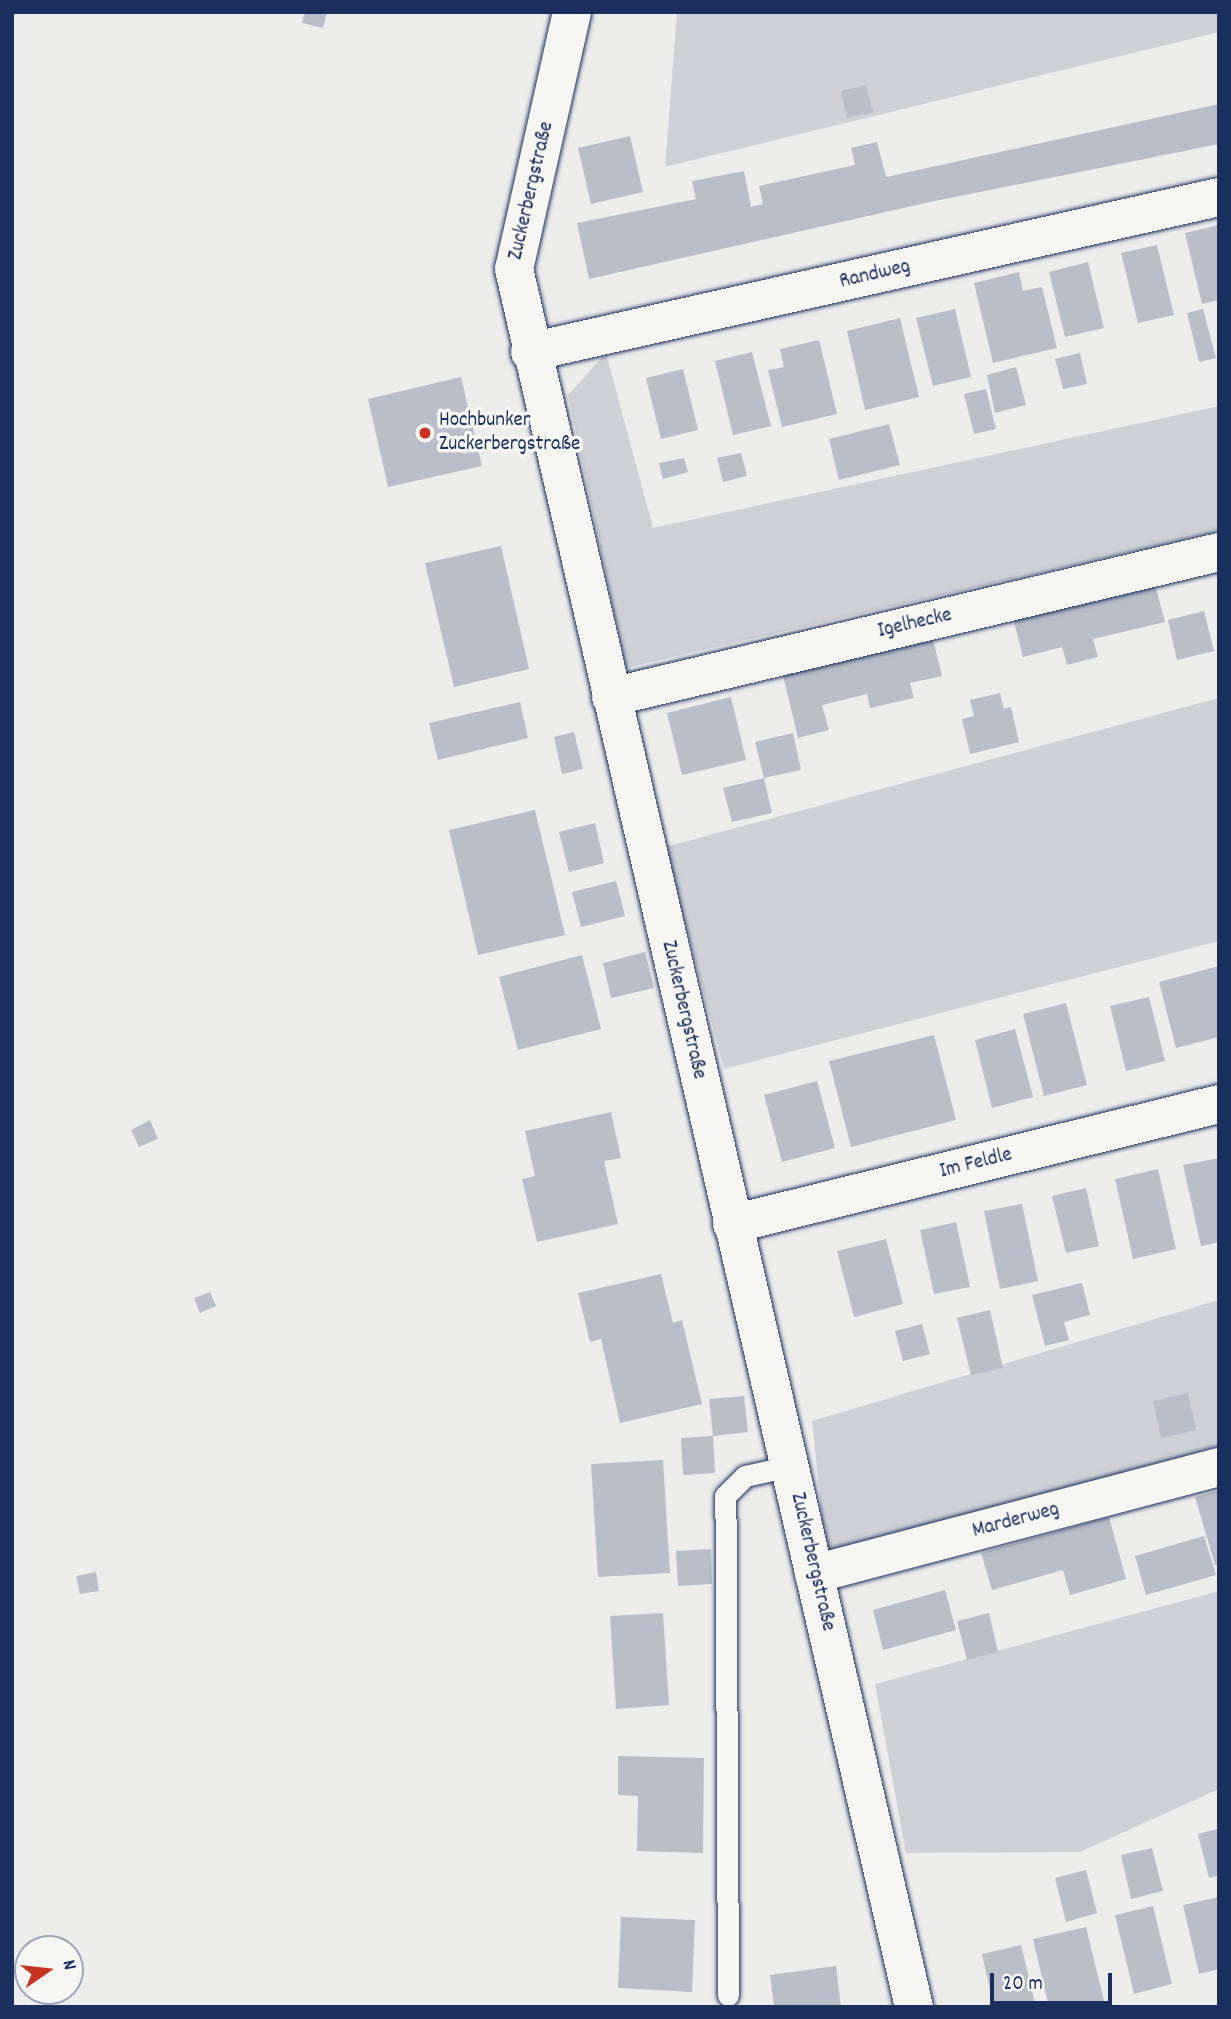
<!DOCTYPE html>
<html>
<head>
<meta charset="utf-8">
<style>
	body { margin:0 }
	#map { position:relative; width:1231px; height:2019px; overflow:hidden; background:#edeeec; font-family:Dekko,sans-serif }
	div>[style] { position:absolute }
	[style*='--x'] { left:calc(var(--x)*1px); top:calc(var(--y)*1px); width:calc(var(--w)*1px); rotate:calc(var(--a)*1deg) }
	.green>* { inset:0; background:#ced2d7 }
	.building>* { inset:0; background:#b9bfc8 }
	.roads { filter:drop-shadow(0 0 2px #1b2f5e) drop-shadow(0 0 2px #1b2f5e) }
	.lane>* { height:21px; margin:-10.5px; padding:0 10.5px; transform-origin:10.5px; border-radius:10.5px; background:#f6f6f2 }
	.street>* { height:38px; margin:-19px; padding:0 19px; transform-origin:19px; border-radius:19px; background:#f6f6f2 }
	.dots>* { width:19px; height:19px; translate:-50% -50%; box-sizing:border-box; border:4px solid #f6f6f2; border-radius:50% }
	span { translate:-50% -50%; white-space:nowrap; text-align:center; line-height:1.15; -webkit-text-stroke:7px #f6f6f2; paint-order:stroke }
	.street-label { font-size:21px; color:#1b2f5e }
	.poi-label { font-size:21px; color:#1b2f5e }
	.left { translate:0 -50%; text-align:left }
	.frame { position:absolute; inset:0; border:14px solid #1b2f5e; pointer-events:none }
	.north { position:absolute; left:14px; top:1935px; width:70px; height:70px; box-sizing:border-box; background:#f6f6f2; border:2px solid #9ea6b7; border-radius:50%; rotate:76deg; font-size:19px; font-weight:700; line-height:28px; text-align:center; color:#1b2f5e }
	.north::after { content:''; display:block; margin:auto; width:24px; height:32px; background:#c8321e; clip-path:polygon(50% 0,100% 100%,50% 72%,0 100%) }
	.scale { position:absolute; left:990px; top:1973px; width:122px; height:32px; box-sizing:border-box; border:4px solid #1b2f5e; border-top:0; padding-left:9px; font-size:21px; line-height:24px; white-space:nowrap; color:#1b2f5e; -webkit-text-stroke:5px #f6f6f2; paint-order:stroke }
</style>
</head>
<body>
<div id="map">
	<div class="green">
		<div style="clip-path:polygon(677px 12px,1219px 12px,1219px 32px,665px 167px)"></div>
		<div style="clip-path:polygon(606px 353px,653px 528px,1219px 406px,1219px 531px,626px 668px,568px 395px)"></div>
		<div style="clip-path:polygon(1219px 698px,1219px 941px,724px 1069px,665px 847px)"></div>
		<div style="clip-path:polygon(1219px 1300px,1219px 1446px,826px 1556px,812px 1421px)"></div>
		<div style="clip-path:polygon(1219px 1591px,1219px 1789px,1080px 1852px,906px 1853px,875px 1684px)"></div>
	</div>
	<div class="building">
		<div style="clip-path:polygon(305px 12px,327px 12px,323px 28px,302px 23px)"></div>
		<div style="clip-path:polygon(866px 85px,873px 112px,847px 118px,841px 91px)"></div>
		<div style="clip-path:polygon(1219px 104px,1219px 144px,930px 202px,589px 279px,577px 223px,696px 199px,692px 181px,744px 171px,751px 207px,763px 204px,759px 186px,855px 165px,851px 148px,877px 142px,886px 177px)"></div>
		<div style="clip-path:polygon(630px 136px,643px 192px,591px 204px,578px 148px)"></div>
		<div style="clip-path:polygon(1219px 225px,1219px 300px,1202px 304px,1185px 233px)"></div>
		<div style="clip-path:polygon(1157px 245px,1174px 315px,1138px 323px,1121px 253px)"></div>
		<div style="clip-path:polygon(1088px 262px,1104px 328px,1065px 337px,1049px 272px)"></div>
		<div style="clip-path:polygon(1019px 272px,1023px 291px,1042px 287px,1057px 348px,993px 363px,974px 283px)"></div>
		<div style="clip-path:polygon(955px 309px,971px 377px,933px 386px,916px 318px)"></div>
		<div style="clip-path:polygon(1203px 309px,1216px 358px,1199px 362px,1187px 313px)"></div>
		<div style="clip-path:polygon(900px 318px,919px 397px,865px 410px,847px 331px)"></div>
		<div style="clip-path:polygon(819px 340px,837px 414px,782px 427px,768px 370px,784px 367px,780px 349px)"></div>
		<div style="clip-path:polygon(752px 352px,771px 426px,733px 435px,715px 361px)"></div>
		<div style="clip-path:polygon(1080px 353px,1087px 384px,1063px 389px,1055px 359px)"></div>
		<div style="clip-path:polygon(1016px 367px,1026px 405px,995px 413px,987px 375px)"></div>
		<div style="clip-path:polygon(683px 369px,698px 430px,661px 439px,646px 378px)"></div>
		<div style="clip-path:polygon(461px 377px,482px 466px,388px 487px,368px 399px)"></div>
		<div style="clip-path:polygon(986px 389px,996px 429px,974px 434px,964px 394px)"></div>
		<div style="clip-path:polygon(889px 424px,900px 465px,839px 480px,829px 439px)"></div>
		<div style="clip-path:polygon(741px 453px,747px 476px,723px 482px,717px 458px)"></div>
		<div style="clip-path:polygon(684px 458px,688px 472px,663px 479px,659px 463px)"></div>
		<div style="clip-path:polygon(501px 546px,529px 669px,454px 687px,425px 563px)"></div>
		<div style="clip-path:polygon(1155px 584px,1165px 622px,1093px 639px,1098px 657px,1067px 665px,1062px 647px,1023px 657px,1013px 618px)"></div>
		<div style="clip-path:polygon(1204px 611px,1214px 651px,1177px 660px,1168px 620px)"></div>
		<div style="clip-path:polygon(933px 639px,942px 676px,910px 683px,914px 698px,870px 708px,867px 694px,822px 705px,829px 730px,798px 738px,783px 675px)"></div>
		<div style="clip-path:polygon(1000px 693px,1004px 709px,1011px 707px,1019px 742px,970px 754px,962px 719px,974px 716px,970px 700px)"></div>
		<div style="clip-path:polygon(731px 697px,746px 760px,682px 775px,667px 713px)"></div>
		<div style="clip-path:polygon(520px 702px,528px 738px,438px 760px,429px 723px)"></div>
		<div style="clip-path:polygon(574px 732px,583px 769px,562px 774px,554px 737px)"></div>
		<div style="clip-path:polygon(793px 733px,801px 770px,764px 778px,755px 742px)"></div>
		<div style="clip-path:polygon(764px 778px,772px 813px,732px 822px,723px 788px)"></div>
		<div style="clip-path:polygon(535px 810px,565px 935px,478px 955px,449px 830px)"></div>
		<div style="clip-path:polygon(595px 823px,604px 863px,569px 872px,559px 832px)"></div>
		<div style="clip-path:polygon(616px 881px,625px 916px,581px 927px,572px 892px)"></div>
		<div style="clip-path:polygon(645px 952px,654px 988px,611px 998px,603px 963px)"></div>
		<div style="clip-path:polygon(582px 955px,601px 1029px,518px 1050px,499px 977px)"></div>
		<div style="clip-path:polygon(1219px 966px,1219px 1037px,1176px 1048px,1159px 982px)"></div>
		<div style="clip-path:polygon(1149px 997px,1165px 1061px,1126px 1071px,1110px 1006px)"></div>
		<div style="clip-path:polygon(1066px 1003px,1087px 1085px,1044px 1096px,1023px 1014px)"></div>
		<div style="clip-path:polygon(1015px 1029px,1033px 1097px,992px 1108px,975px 1040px)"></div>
		<div style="clip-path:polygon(934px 1035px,956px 1120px,851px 1147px,829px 1061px)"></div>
		<div style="clip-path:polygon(817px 1081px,835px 1148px,782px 1162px,764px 1095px)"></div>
		<div style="clip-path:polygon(611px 1112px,621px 1158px,604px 1161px,618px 1224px,537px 1242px,522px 1179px,535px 1176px,525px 1131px)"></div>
		<div style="clip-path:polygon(150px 1120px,158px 1139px,139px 1147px,131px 1130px)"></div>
		<div style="clip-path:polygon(1219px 1158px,1219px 1242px,1201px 1246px,1183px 1165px)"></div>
		<div style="clip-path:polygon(1158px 1169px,1176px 1249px,1133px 1259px,1115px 1179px)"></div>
		<div style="clip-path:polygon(1086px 1188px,1099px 1246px,1066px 1253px,1052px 1196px)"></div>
		<div style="clip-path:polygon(1022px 1204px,1038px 1281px,1000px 1289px,984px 1211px)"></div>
		<div style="clip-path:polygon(956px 1222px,970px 1287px,934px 1294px,920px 1230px)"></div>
		<div style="clip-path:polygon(886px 1239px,903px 1304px,854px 1317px,837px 1251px)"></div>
		<div style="clip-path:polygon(661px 1274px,673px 1323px,682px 1320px,702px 1404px,620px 1423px,601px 1339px,590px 1342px,578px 1293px)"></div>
		<div style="clip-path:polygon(1082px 1283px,1090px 1315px,1064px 1322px,1069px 1340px,1045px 1346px,1032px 1295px)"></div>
		<div style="clip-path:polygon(210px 1292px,216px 1306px,200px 1313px,194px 1298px)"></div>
		<div style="clip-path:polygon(990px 1310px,1003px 1368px,971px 1375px,957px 1318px)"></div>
		<div style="clip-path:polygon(922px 1324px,930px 1354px,903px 1361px,895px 1331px)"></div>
		<div style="clip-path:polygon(1188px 1393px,1196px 1430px,1161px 1438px,1153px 1401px)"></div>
		<div style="clip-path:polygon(744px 1396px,748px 1432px,713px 1436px,709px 1399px)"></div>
		<div style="clip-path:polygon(713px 1436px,715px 1473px,683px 1475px,681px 1438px)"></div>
		<div style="clip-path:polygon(663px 1460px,670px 1573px,598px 1577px,591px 1464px)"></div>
		<div style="clip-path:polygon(1219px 1490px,1219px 1564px,1215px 1565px,1195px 1497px)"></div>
		<div style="clip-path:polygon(1109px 1517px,1126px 1579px,1070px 1595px,1063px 1570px,992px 1590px,981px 1553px)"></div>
		<div style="clip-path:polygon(1204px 1536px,1216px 1575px,1146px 1595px,1135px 1556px)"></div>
		<div style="clip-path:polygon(711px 1549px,712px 1584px,678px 1586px,676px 1551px)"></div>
		<div style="clip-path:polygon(96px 1572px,99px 1591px,80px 1594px,76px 1576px)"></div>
		<div style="clip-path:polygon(945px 1590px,956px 1630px,883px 1650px,873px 1610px)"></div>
		<div style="clip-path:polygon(663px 1613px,669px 1705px,616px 1709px,610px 1616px)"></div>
		<div style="clip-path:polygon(989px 1613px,998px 1652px,967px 1660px,957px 1621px)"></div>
		<div style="clip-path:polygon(618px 1756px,704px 1758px,703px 1853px,637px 1851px,638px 1796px,618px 1795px)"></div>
		<div style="clip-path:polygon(1217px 1829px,1219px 1875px,1209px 1878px,1198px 1834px)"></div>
		<div style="clip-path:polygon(1152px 1848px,1163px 1891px,1131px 1899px,1121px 1855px)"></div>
		<div style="clip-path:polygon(1086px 1870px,1097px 1913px,1066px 1922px,1055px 1878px)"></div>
		<div style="clip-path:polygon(1219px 1897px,1219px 1969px,1199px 1974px,1183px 1905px)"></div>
		<div style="clip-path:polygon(1153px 1906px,1172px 1984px,1134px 1994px,1115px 1915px)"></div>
		<div style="clip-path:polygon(621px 1917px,695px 1920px,692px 1992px,618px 1988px)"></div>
		<div style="clip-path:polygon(1086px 1927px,1105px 2005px,1049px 2007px,1033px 1939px)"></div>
		<div style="clip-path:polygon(1021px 1945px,1036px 2007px,994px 2007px,982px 1954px)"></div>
		<div style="clip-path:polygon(836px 1966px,841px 2007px,774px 2007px,770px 1975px)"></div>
	</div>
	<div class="roads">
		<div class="lane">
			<div style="--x:728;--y:1995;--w:499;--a:-90.3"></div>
			<div style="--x:725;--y:1496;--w:28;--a:-45"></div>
			<div style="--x:745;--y:1476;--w:46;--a:-12.5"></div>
		</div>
		<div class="street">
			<div style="--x:572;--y:12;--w:263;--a:102.7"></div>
			<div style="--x:514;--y:269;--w:1783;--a:77.04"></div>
			<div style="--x:530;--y:352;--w:706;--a:-12.68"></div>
			<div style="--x:611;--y:697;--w:625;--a:-13.41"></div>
			<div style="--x:732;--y:1224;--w:502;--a:-13.84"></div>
			<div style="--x:814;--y:1574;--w:419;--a:-14.8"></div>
		</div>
	</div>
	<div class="dots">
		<div style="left:425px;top:433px;background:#c8321e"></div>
	</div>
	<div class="street-label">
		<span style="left:532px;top:191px;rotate:-77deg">Zuckerbergstraße</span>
		<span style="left:875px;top:275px;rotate:-13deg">Randweg</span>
		<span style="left:915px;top:624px;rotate:-13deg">Igelhecke</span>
		<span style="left:683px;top:1010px;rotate:77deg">Zuckerbergstraße</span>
		<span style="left:976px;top:1164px;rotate:-14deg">Im Feldle</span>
		<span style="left:1016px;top:1521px;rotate:-15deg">Marderweg</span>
		<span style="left:812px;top:1562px;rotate:77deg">Zuckerbergstraße</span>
	</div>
	<div class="poi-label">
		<span class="left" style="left:439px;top:433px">Hochbunker<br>Zuckerbergstraße</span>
	</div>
	<div class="frame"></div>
	<div class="north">N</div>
	<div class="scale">20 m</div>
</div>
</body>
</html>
